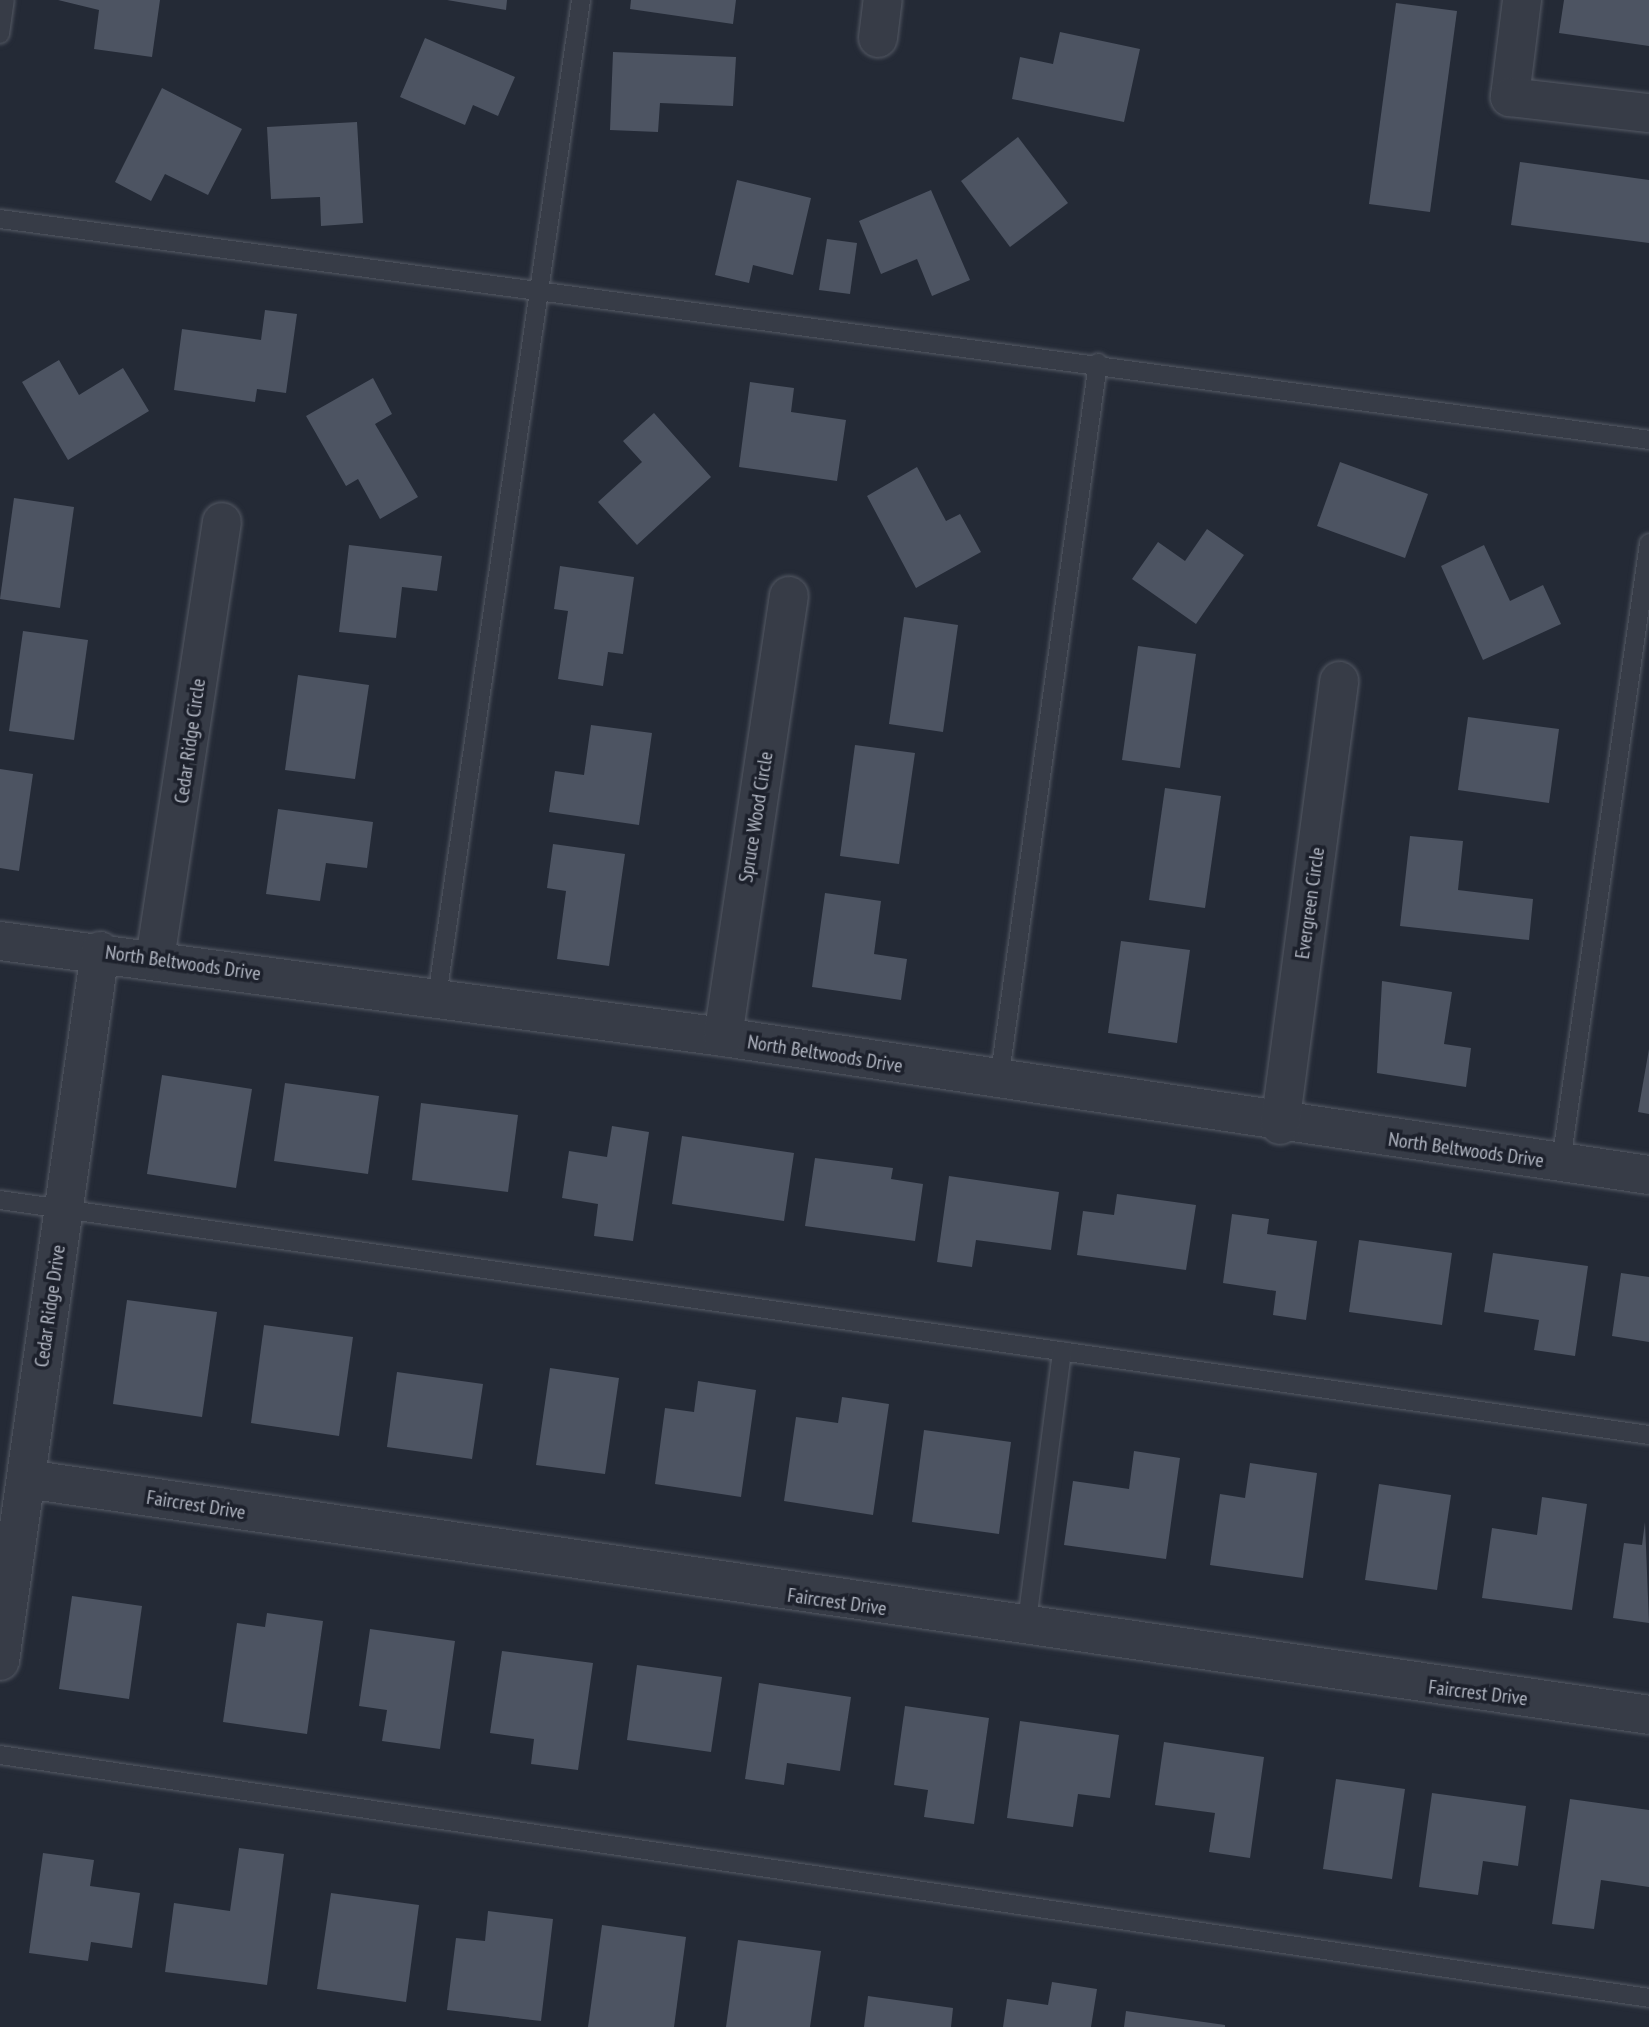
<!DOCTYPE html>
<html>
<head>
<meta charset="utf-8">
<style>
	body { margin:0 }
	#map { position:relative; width:1649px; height:2027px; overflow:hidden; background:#242a36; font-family:"PT Sans Narrow",sans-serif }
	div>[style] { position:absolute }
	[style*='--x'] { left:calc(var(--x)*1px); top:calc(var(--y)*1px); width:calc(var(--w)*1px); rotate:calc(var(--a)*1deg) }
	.building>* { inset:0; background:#4d5462 }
	.roads { filter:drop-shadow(0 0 2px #555a65) drop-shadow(0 0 2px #555a65) }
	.lane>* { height:18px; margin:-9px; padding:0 9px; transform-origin:9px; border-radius:9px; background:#373c47 }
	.street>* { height:38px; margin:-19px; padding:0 19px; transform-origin:19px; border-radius:19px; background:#373c47 }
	span { translate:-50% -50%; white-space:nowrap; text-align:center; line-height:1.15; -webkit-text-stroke:7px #1d212c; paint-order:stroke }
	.street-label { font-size:20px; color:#b2b7c3 }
</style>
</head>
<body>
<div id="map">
	<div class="building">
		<div style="clip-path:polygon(58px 0,160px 0,152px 57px,94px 49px,99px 10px)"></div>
		<div style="clip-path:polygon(447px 0,507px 0,506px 10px)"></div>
		<div style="clip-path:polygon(631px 0,736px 0,733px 24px,630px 9px)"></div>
		<div style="clip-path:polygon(1564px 0,1649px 0,1649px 46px,1559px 33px)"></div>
		<div style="clip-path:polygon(1396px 3px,1457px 11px,1430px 212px,1369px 204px)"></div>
		<div style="clip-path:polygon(1060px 32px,1140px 49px,1124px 122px,1012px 99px,1020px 57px,1053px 64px)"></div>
		<div style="clip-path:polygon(425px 38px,515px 77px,498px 116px,473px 105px,465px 125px,400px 97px)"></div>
		<div style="clip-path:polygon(613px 52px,736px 57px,733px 106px,660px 103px,658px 132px,610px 130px)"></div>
		<div style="clip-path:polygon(162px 88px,242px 129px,208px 195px,165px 174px,151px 201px,115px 182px)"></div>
		<div style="clip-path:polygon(357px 122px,363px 223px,321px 226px,320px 197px,271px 199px,267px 127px)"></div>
		<div style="clip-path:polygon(1018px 137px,1068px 203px,1010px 247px,961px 181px)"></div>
		<div style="clip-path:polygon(1520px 162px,1649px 180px,1649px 243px,1511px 225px)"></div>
		<div style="clip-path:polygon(737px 180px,811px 198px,793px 275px,753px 265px,749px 283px,715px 275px)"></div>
		<div style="clip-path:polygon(931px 190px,970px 280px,932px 296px,917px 259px,881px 274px,859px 221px)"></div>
		<div style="clip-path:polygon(827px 239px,857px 243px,850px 294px,819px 290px)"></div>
		<div style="clip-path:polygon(265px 310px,297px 314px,286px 393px,257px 389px,255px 402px,174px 390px,182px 329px,261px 340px)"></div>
		<div style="clip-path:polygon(59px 360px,79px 395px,123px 368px,149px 411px,68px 460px,22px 382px)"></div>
		<div style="clip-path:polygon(373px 378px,392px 414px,375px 424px,418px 497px,380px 519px,358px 479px,346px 486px,306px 416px)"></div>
		<div style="clip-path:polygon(750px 382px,794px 388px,791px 412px,846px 420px,837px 481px,739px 467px)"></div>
		<div style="clip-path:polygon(654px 413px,711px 477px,637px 545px,598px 502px,642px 462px,623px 441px)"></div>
		<div style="clip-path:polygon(1340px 462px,1428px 494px,1405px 558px,1317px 526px)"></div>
		<div style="clip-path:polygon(917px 467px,946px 521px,960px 514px,981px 552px,916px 588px,867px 496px)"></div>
		<div style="clip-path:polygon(14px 498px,74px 507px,60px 608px,0 599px)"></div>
		<div style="clip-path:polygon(1207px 529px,1244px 555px,1196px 624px,1132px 579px,1158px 542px,1185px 561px)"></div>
		<div style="clip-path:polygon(349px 545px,442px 556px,437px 591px,402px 587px,396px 638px,339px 632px)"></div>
		<div style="clip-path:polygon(1484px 545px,1510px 601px,1543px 585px,1561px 624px,1483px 660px,1441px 566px)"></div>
		<div style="clip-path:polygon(560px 566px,634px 577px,623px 654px,608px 652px,603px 686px,558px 679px,568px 611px,554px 609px)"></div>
		<div style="clip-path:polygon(904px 617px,958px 625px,943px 732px,889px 724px)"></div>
		<div style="clip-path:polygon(23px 631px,88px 640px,74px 740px,9px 731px)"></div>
		<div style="clip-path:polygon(1138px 646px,1196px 654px,1180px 768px,1122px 760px)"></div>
		<div style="clip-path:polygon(298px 675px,369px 685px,355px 779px,285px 770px)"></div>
		<div style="clip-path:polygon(1468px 717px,1559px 729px,1549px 803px,1458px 790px)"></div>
		<div style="clip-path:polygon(591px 725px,652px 733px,639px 825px,549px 812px,555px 771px,584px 775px)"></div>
		<div style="clip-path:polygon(855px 745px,915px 753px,899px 864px,840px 856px)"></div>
		<div style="clip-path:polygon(0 769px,33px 774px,19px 871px,0 868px)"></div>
		<div style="clip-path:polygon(1165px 788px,1221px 796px,1205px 908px,1149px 900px)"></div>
		<div style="clip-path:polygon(278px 809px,373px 822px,367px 868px,326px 863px,320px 901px,266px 894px)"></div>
		<div style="clip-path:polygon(1410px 836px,1463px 841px,1458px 890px,1533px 899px,1529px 940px,1400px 926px)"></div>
		<div style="clip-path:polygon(553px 844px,625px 854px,609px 966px,557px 959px,566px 891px,547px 888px)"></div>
		<div style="clip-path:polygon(825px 893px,881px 901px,874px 954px,907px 959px,901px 1000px,812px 987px)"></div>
		<div style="clip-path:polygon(1121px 941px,1190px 950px,1177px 1043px,1108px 1033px)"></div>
		<div style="clip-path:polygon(1382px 981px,1452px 992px,1444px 1044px,1471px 1048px,1466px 1087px,1377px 1073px)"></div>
		<div style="clip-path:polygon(1649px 1049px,1649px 1114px,1638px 1112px)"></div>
		<div style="clip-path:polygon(162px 1075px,252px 1089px,236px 1188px,147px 1174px)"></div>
		<div style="clip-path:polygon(285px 1083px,379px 1096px,368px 1174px,274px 1161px)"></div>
		<div style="clip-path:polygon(421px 1103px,518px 1115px,508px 1192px,412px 1180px)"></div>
		<div style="clip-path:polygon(612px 1126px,649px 1132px,633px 1241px,594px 1236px,598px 1204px,562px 1198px,569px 1151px,607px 1157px)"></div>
		<div style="clip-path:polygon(682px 1136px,794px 1153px,784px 1221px,672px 1204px)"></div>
		<div style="clip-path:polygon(815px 1158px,893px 1168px,891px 1179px,923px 1184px,915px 1241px,805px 1226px)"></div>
		<div style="clip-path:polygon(949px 1176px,1059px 1192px,1051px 1250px,976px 1240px,972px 1267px,937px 1262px)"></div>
		<div style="clip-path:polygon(1117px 1194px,1196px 1205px,1186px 1270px,1077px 1255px,1083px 1211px,1114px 1215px)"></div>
		<div style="clip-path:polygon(1232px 1214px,1269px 1219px,1267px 1234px,1317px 1241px,1306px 1320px,1273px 1315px,1276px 1291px,1223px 1283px)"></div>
		<div style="clip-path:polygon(1359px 1240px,1452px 1253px,1442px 1325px,1349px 1312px)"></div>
		<div style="clip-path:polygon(1493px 1253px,1588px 1266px,1575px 1356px,1534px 1350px,1539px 1320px,1484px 1312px)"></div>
		<div style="clip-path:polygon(1621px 1273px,1649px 1277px,1649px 1342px,1612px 1336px)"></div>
		<div style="clip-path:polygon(127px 1300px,217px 1312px,202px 1417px,113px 1404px)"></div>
		<div style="clip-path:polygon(264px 1325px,353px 1337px,339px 1436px,251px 1423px)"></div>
		<div style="clip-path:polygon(550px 1368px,619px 1378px,605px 1474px,536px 1465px)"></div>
		<div style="clip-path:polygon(397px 1372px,483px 1384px,472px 1459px,387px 1447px)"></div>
		<div style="clip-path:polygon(698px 1381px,756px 1390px,741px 1497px,655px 1484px,665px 1408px,694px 1412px)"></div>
		<div style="clip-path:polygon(842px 1397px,889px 1404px,873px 1515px,784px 1501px,796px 1417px,838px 1423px)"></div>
		<div style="clip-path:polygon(924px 1430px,1011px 1442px,999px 1534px,912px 1522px)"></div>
		<div style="clip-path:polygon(1134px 1451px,1180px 1458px,1166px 1559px,1064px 1545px,1073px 1481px,1129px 1489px)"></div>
		<div style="clip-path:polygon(1250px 1463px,1317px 1473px,1303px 1578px,1210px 1565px,1220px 1494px,1245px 1498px)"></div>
		<div style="clip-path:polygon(1379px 1484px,1451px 1495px,1437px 1590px,1365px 1580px)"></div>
		<div style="clip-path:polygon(1542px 1497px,1587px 1504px,1572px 1610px,1482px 1598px,1492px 1528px,1537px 1535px)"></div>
		<div style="clip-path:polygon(1645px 1522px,1649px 1623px,1613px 1618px,1624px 1543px,1642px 1545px)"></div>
		<div style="clip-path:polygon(72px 1596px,142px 1606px,129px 1699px,59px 1689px)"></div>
		<div style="clip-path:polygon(267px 1613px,323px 1621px,307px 1734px,223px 1722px,237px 1623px,265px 1627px)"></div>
		<div style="clip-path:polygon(370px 1629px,455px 1641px,440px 1749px,382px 1741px,387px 1710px,359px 1706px)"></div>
		<div style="clip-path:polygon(502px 1651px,593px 1663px,578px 1770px,531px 1764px,534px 1739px,490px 1733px)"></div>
		<div style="clip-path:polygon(637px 1665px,722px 1677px,711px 1752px,627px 1740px)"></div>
		<div style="clip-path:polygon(759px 1683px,851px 1697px,840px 1771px,787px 1763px,784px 1785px,745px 1779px)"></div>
		<div style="clip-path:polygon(905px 1706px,989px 1718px,974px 1824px,924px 1817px,928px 1790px,894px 1785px)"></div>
		<div style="clip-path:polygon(1020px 1721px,1119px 1735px,1110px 1798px,1078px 1794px,1073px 1827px,1007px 1818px)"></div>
		<div style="clip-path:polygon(1164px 1742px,1264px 1757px,1250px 1858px,1209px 1852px,1215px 1813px,1155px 1805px)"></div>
		<div style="clip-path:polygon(1336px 1779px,1405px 1789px,1392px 1879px,1323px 1869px)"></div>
		<div style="clip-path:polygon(1432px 1793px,1526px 1806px,1518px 1866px,1483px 1861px,1478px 1895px,1419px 1887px)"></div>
		<div style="clip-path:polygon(1570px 1799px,1649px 1810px,1649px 1887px,1601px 1880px,1594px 1929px,1552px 1924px)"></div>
		<div style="clip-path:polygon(239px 1848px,284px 1854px,267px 1985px,165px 1972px,174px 1903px,230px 1911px)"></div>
		<div style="clip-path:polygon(43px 1853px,94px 1860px,90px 1886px,140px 1893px,132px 1948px,91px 1942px,88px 1961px,29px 1953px)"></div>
		<div style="clip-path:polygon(331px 1893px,419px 1905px,406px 2002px,317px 1989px)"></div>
		<div style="clip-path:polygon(488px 1911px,553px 1919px,541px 2021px,447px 2010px,456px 1938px,485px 1941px)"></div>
		<div style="clip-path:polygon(602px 1925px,686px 1937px,674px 2027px,588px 2027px)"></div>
		<div style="clip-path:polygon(738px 1940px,821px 1951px,810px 2027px,726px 2027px)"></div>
		<div style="clip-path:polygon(1052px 1982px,1097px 1989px,1091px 2027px,1003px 2027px,1007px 1999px,1048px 2005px)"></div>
		<div style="clip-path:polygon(868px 1996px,953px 2008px,951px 2027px,864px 2027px)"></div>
		<div style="clip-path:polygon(1126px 2011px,1225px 2025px,1225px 2027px,1124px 2027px)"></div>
	</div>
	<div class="roads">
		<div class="lane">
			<div style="--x:0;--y:34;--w:34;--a:-82"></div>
			<div style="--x:0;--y:219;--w:1664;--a:7.63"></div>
			<div style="--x:437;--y:997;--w:1007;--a:-81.78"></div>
			<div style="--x:999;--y:1081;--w:725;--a:-82.15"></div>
			<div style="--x:1561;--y:1162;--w:625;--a:-81.91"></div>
			<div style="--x:0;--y:1200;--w:1666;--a:8.11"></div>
			<div style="--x:1026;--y:1629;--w:280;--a:-82.6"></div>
			<div style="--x:0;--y:1755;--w:1667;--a:8.38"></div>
		</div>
		<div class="street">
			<div style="--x:1522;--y:0;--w:98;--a:97.1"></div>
			<div style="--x:1510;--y:97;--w:140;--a:6.6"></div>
			<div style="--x:878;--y:38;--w:38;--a:-83"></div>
			<div style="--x:0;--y:941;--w:729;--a:7.56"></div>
			<div style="--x:723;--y:1037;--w:936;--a:8.48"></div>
			<div style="--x:155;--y:959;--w:442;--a:-81.3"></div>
			<div style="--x:723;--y:1037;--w:446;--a:-81.5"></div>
			<div style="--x:1280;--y:1125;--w:448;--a:-82.4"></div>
			<div style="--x:26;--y:1479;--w:1640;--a:8.27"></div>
			<div style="--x:0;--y:1661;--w:717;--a:-81.98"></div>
		</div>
	</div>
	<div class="street-label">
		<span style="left:190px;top:741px;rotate:-82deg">Cedar Ridge Circle</span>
		<span style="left:756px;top:817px;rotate:-81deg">Spruce Wood Circle</span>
		<span style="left:1310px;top:903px;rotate:-82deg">Evergreen Circle</span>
		<span style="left:183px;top:963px;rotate:8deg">North Beltwoods Drive</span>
		<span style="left:825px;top:1054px;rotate:9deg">North Beltwoods Drive</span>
		<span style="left:1466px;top:1150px;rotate:8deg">North Beltwoods Drive</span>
		<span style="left:50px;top:1306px;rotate:-82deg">Cedar Ridge Drive</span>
		<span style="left:196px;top:1505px;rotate:9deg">Faircrest Drive</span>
		<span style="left:837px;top:1602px;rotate:8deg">Faircrest Drive</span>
		<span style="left:1478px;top:1693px;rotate:7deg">Faircrest Drive</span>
	</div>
</div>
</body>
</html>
